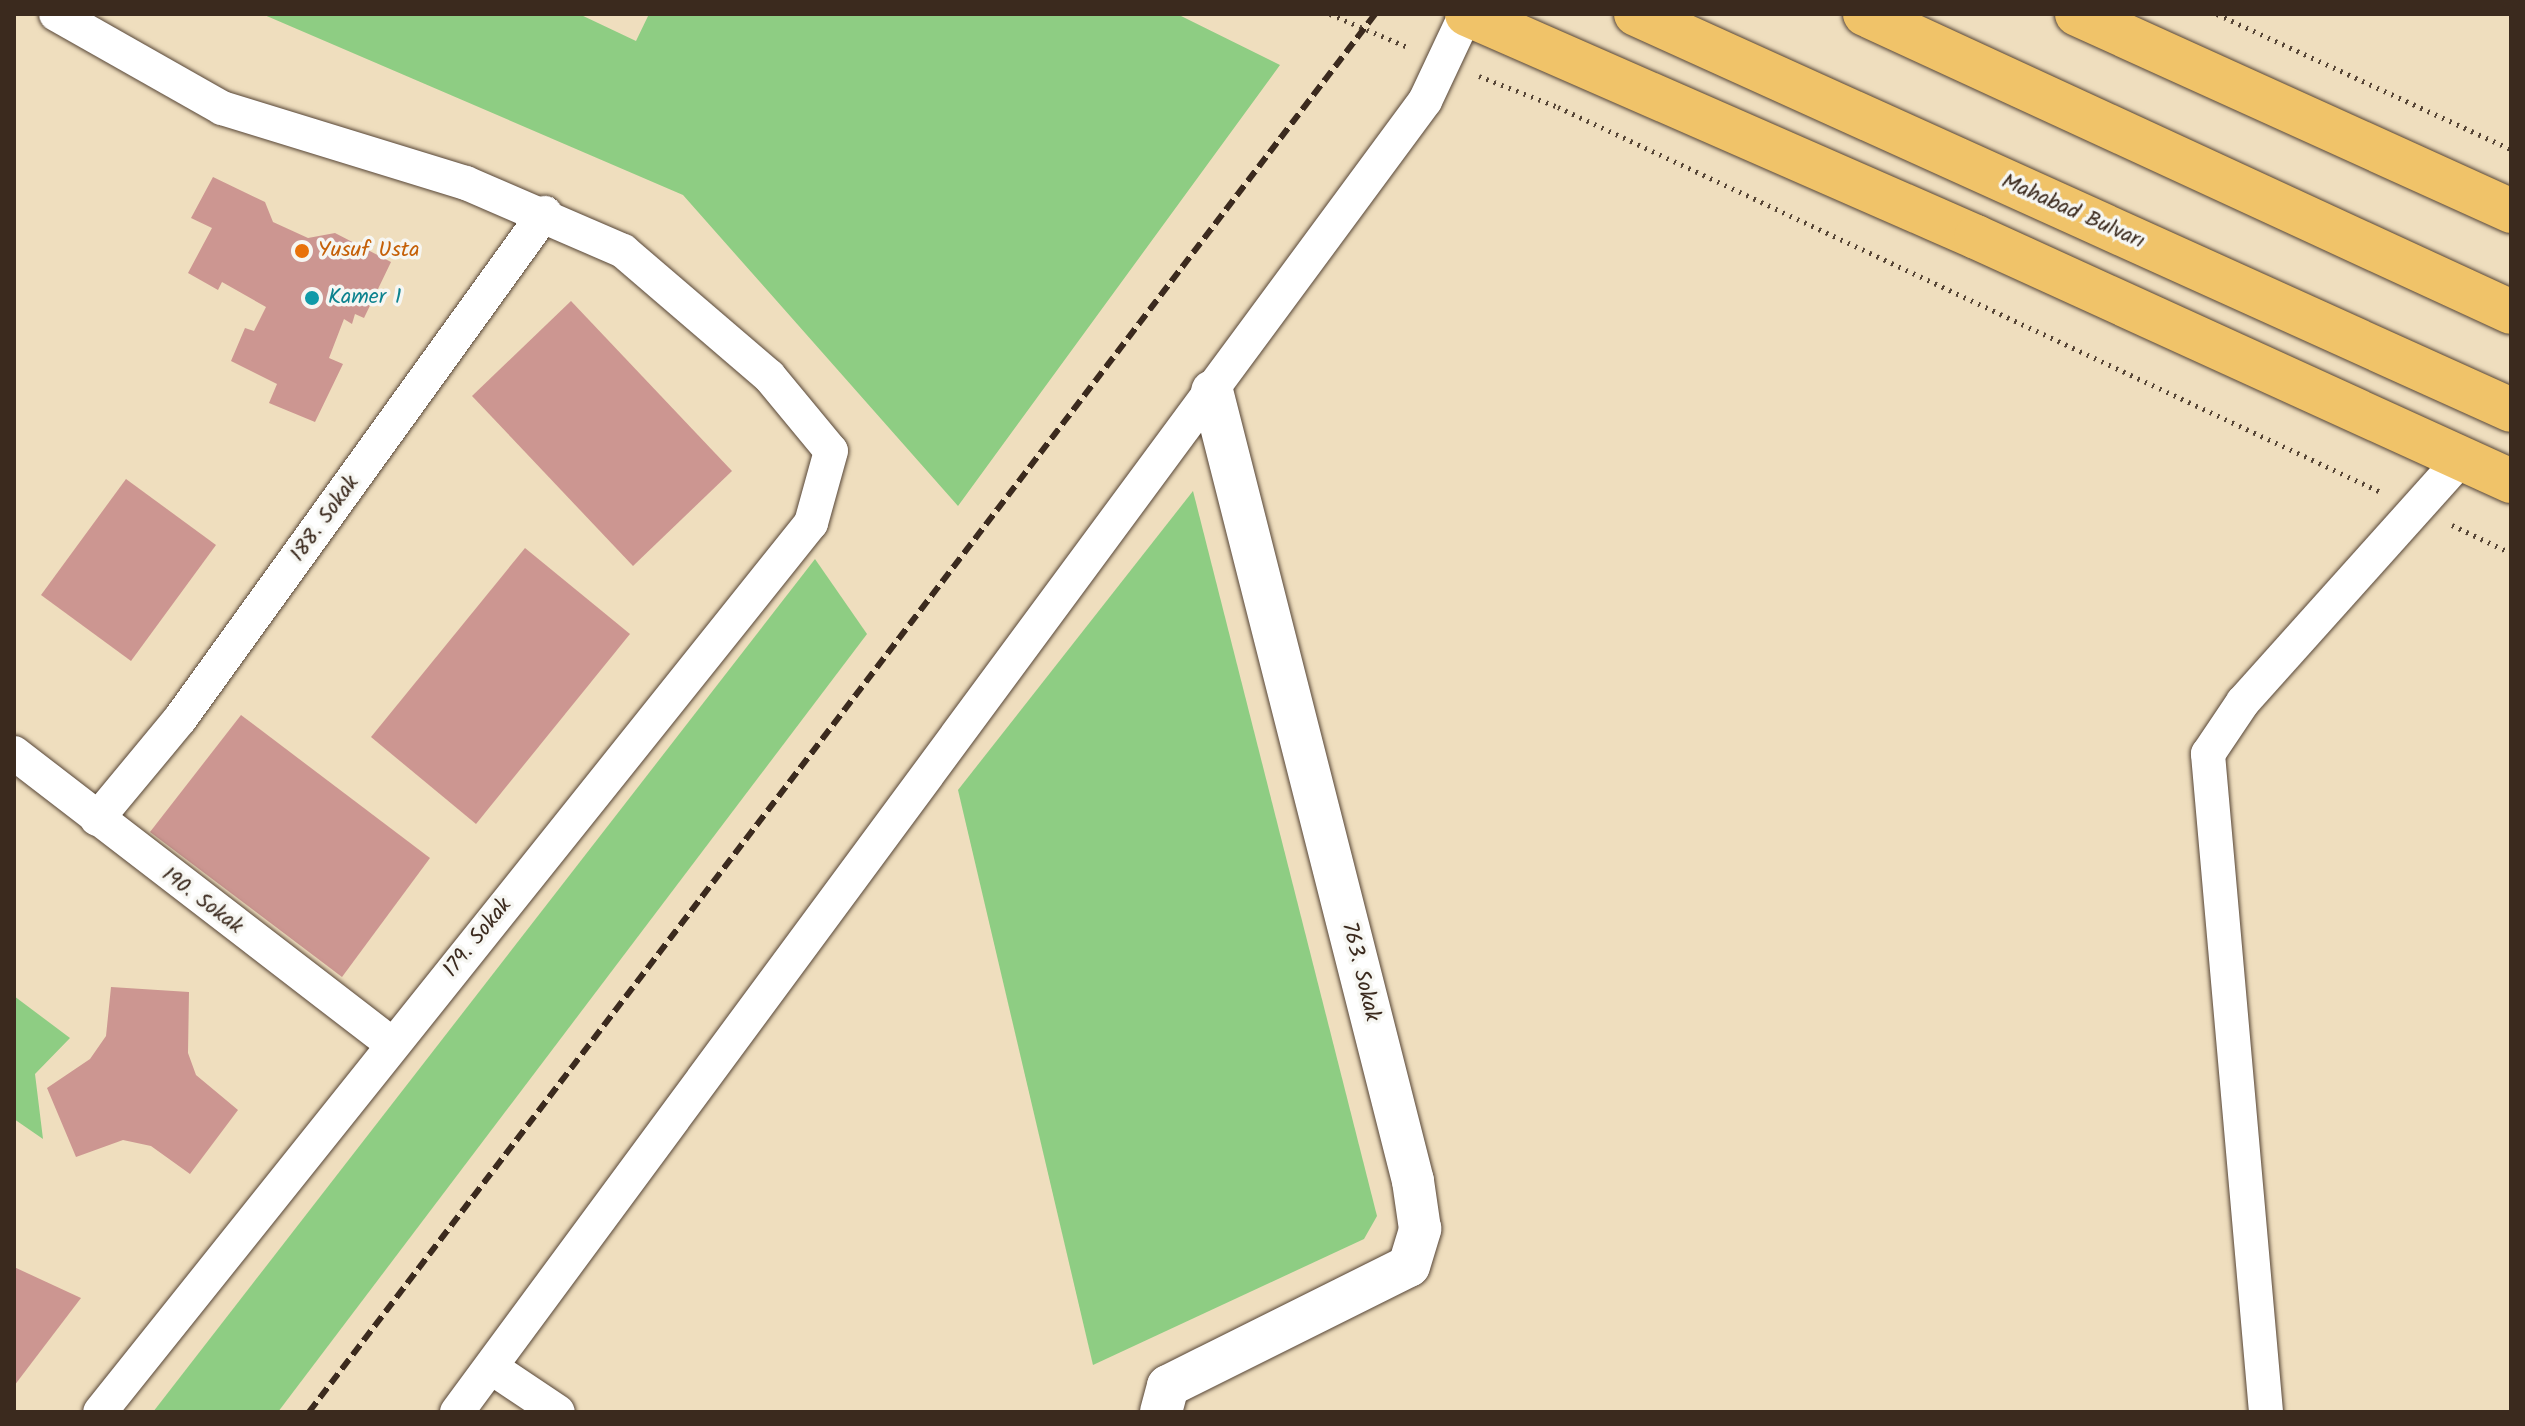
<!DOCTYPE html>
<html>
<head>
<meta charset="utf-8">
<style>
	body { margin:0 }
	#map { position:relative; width:2525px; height:1426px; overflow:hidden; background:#efdebe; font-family:Kalam,sans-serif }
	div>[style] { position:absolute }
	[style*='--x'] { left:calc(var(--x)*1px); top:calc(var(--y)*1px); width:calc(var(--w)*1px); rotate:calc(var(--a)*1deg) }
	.green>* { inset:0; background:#8ecd83 }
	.building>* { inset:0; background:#cc9691 }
	.path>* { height:5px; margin-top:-2.5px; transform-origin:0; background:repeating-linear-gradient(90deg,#564536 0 2px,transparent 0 8px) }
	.roads { filter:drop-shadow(0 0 2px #564536) drop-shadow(0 0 2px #564536) }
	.minor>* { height:34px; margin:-17px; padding:0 17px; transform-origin:17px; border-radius:17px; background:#fff }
	.tertiary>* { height:42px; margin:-21px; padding:0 21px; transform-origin:21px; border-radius:21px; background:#fff }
	.primary>* { height:44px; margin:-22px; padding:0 22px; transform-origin:22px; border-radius:22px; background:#f0c369 }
	.rail>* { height:6px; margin-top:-3px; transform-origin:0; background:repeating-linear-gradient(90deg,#3b2a1e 0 12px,transparent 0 18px) }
	.dots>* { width:22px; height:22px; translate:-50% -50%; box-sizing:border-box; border:4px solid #f6f6f2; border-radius:50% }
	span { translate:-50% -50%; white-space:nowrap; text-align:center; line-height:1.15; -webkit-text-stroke:7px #f6f6f2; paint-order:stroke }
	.street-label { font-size:22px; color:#3b2a1e }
	.food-label { font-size:22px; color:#c56008 }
	.left { translate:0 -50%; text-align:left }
	.culture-label { font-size:22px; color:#0d838f }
	.frame { position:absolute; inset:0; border:16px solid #3b2a1e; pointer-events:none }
</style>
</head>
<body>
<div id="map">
	<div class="green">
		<div style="clip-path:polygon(262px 14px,579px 14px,636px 41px,649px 14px,1177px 14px,1280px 65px,958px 506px,683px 195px)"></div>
		<div style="clip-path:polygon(1193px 491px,1377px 1216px,1364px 1239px,1093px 1365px,958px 790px)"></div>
		<div style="clip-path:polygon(815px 559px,867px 634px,278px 1412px,153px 1412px)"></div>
		<div style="clip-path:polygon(14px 996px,70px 1038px,35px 1074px,43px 1139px,14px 1119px)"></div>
	</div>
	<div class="building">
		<div style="clip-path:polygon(213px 177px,265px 202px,273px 222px,308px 238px,335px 233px,391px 262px,364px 318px,355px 314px,352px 324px,344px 319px,329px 358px,343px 364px,315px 422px,269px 403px,277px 384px,231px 361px,245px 328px,254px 331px,266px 307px,222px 282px,218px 290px,188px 273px,212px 228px,191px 218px)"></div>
		<div style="clip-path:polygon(571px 301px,732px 471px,633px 566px,472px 396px)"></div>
		<div style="clip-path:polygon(126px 479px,216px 545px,131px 661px,41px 595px)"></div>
		<div style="clip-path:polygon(525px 548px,630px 634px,476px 824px,371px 737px)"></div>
		<div style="clip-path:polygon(241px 715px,430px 858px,342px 977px,150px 832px)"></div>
		<div style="clip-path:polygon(111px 987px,189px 992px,188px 1053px,196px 1075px,238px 1110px,190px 1174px,151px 1146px,123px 1140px,76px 1157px,47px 1088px,90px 1059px,106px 1036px)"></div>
		<div style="clip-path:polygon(14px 1267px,81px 1298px,14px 1386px)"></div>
	</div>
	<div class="path">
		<div style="--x:1330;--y:14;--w:87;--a:23"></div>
		<div style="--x:2217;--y:14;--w:324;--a:24.7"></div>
		<div style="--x:1479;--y:76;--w:85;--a:21.4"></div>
		<div style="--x:1558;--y:107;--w:909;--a:25.07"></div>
		<div style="--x:2452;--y:525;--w:65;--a:25.4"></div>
	</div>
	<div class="roads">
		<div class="minor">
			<div style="--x:56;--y:14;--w:191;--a:29.5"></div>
			<div style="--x:222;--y:108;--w:255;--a:17.1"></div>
			<div style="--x:466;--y:183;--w:171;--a:23.4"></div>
			<div style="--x:623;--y:251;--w:192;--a:40.6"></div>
			<div style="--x:769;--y:376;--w:97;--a:50.4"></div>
			<div style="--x:831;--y:451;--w:75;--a:105.5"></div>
			<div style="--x:811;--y:523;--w:1138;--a:128.65"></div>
			<div style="--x:14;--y:753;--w:478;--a:37.6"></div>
			<div style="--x:97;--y:819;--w:130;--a:-50.3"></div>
			<div style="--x:180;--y:719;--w:624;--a:-54.2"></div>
			<div style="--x:492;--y:1368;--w:79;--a:33.7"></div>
			<div style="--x:457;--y:1412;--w:1630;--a:-53.56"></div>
			<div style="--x:1425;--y:101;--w:96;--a:-64.8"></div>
			<div style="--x:2266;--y:1412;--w:661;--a:-95.04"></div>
			<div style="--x:2208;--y:754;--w:63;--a:-56.1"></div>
			<div style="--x:2243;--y:702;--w:328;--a:-48.1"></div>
		</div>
		<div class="tertiary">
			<div style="--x:1161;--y:1412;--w:27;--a:-75"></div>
			<div style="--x:1168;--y:1386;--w:269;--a:-26.5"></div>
			<div style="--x:1409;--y:1266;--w:39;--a:-73"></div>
			<div style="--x:1420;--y:1229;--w:49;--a:-98.3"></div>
			<div style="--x:1413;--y:1181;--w:815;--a:-104.27"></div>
		</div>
		<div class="primary">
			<div style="--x:1467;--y:14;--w:556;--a:23.66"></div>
			<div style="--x:1976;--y:237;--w:588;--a:24.52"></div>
			<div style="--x:1636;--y:14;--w:960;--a:24.35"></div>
			<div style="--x:1865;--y:14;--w:711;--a:24.76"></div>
			<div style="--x:2077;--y:14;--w:477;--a:24.4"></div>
		</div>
	</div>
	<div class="rail">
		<div style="--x:309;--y:1412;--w:1758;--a:-52.67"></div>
	</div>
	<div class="dots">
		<div style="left:302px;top:251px;background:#e8710a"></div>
		<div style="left:312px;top:298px;background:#0f9aa8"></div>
	</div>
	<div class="street-label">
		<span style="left:2073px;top:212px;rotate:24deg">Mahabad Bulvarı</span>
		<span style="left:325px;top:519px;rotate:-54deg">188. Sokak</span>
		<span style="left:202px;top:901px;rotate:37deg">190. Sokak</span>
		<span style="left:478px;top:938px;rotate:-51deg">179. Sokak</span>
		<span style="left:1360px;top:972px;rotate:76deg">763. Sokak</span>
	</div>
	<div class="food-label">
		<span class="left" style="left:318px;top:251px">Yusuf Usta</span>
	</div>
	<div class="culture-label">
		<span class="left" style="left:328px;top:298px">Kamer 1</span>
	</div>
	<div class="frame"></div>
</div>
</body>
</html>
